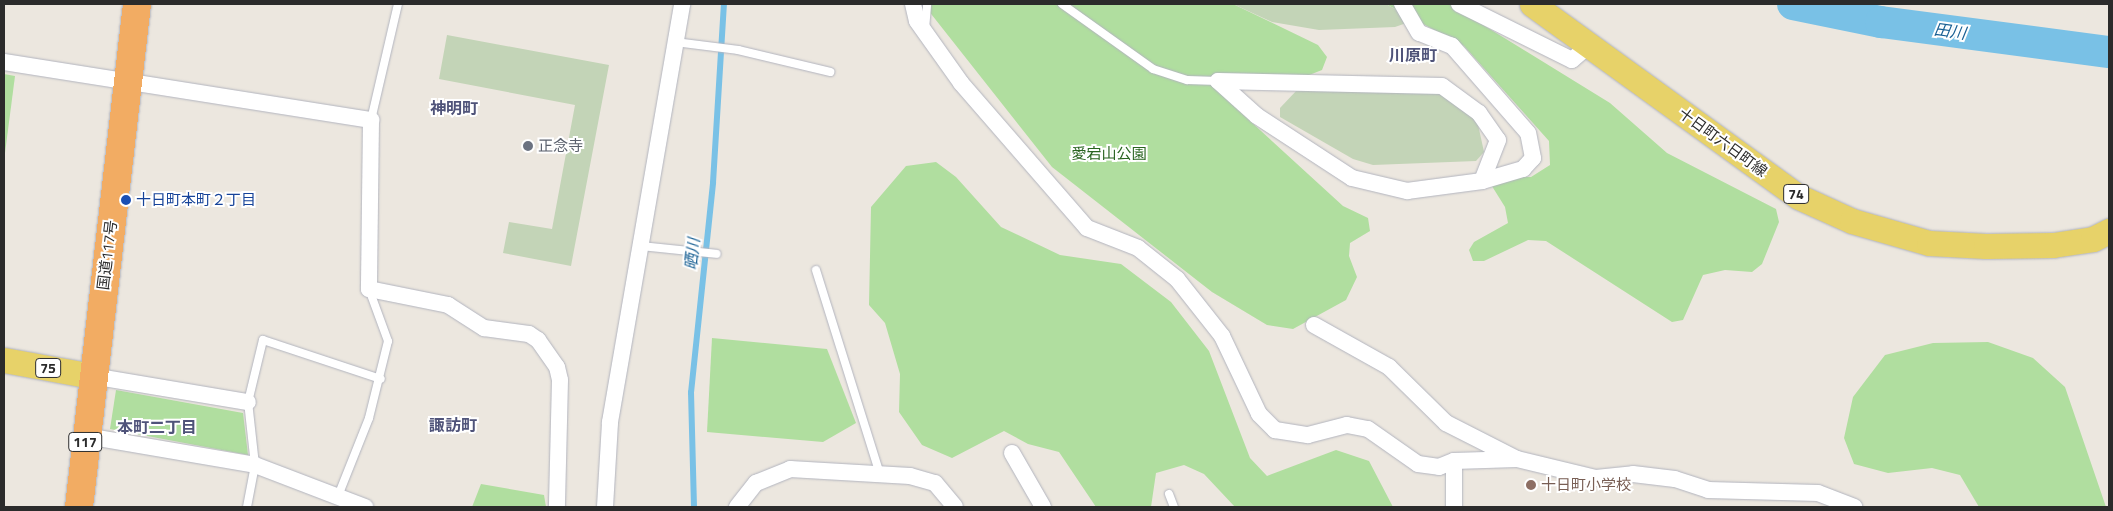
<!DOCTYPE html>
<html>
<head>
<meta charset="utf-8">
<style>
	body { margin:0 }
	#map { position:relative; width:2113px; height:511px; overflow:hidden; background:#ece7df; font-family:"Titillium Web","Noto Sans JP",sans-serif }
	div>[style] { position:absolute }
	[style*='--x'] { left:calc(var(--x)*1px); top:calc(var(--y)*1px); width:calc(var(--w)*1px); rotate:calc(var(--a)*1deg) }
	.green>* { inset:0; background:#b0de9f }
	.cemetery>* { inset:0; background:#c3d4b7 }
	.stream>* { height:5.5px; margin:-2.75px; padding:0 2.75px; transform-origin:2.75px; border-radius:2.75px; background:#79c1e6 }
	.river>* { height:32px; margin:-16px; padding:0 16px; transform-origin:16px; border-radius:16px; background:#79c1e6 }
	.roads { filter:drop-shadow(0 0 1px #b2b4be) drop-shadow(0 0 1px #b2b4be) }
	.lane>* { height:8px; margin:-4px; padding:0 4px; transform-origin:4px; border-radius:4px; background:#fff }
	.street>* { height:16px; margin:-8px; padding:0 8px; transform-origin:8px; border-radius:8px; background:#fff }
	.primary>* { height:25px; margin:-12.5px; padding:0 12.5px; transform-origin:12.5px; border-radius:12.5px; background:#e7d269 }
	.highway>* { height:28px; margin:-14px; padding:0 14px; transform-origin:14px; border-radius:14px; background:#f2ac63 }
	.dots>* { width:14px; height:14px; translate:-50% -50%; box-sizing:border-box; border:2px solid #fff; border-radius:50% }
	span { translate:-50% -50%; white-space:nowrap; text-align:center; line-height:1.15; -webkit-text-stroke:4px #fff; paint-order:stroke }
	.shield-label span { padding:1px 4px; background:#fff; border:1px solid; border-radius:4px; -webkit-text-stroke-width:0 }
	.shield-label { font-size:14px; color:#2b2b2b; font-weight:700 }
	.street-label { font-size:15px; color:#2b2b2b }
	.worship-label { font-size:15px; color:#5b616d }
	.left { translate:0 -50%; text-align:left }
	.park-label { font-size:15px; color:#296420 }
	.transit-label { font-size:15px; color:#164399 }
	.education-label { font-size:15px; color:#785e54 }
	.water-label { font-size:16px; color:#175f93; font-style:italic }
	.neighbourhood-label { font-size:16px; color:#4f5379; font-weight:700 }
	.frame { position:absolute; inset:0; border:5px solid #2b2b2b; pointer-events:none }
</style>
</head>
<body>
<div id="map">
	<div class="green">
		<div style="clip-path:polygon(928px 4px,1233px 4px,1318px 45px,1327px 57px,1322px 70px,1276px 88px,1247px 82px,1225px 98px,1343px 206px,1368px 218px,1370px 231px,1350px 243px,1349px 256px,1357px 277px,1346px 300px,1293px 329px,1267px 325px,1212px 292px,1052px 167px,928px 10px)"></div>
		<div style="clip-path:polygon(1386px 4px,1449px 4px,1610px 103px,1667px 153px,1776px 209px,1779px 222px,1762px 264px,1752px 272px,1725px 270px,1703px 275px,1683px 320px,1672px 322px,1546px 241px,1528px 240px,1484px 261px,1473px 261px,1469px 250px,1474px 242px,1508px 223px,1505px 207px,1490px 183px,1497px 177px,1531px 177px,1550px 165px,1549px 141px,1464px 46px)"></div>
		<div style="clip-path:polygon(4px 74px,15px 76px,5px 153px,4px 153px)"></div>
		<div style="clip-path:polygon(936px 162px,956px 177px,1001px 227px,1060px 255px,1121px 264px,1171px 302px,1209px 351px,1250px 458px,1267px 476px,1336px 450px,1369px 461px,1393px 507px,1235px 507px,1204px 474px,1184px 465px,1156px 473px,1151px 507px,1096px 507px,1059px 452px,1028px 444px,1004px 431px,952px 458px,922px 445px,899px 412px,900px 374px,885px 323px,869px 305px,871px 207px,906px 166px)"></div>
		<div style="clip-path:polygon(712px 338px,827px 349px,856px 423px,823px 442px,707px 432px)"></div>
		<div style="clip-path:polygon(1988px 342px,2033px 358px,2065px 387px,2106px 507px,1979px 507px,1960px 475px,1932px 468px,1888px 473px,1854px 464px,1844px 438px,1853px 397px,1885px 355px,1933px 343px)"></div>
		<div style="clip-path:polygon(116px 390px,243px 413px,248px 455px,110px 429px)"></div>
		<div style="clip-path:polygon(481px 484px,544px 495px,546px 507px,472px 507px)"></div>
	</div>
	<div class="cemetery">
		<div style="clip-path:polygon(1233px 4px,1386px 4px,1415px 20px,1395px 27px,1319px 30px,1272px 22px)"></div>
		<div style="clip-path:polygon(447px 35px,609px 65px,571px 266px,503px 253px,509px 222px,552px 229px,575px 105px,439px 79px)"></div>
		<div style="clip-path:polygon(1297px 90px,1439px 90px,1477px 120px,1484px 152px,1476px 161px,1373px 165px,1353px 159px,1280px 117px,1280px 108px)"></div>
	</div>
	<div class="stream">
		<div style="--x:694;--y:507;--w:114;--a:-91.5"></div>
		<div style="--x:691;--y:393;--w:211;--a:-84"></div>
		<div style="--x:713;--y:183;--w:179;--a:-86.5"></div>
	</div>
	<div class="river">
		<div style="--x:1793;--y:4;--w:90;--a:11.6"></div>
		<div style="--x:1881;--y:22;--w:230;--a:7.5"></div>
	</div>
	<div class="roads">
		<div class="lane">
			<div style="--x:1062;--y:4;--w:112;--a:35.5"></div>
			<div style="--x:1153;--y:69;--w:36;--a:18"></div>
			<div style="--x:1187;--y:80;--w:31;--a:2"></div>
			<div style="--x:925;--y:29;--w:25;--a:-85"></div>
			<div style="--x:675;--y:42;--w:64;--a:7.2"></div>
			<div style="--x:738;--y:50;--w:95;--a:13.4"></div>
			<div style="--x:371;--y:120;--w:119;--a:-76.9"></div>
			<div style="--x:640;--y:246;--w:77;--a:5.9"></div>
			<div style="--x:816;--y:270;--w:214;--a:72.6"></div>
			<div style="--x:1169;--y:494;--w:14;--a:69"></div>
			<div style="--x:338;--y:496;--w:84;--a:-68.3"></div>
			<div style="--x:369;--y:418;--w:79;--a:-76.1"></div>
			<div style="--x:388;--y:341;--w:55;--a:-110.1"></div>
			<div style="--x:247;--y:507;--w:43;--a:-79.2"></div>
			<div style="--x:255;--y:465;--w:63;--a:-96.3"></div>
			<div style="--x:248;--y:402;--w:64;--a:-76.4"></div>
			<div style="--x:263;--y:340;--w:124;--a:18.3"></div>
		</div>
		<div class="street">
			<div style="--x:913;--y:4;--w:17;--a:77"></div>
			<div style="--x:917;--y:21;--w:76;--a:54.6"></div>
			<div style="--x:961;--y:83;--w:192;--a:49"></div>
			<div style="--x:1087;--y:228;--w:55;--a:21.4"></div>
			<div style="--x:1138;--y:248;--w:50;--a:38.5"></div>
			<div style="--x:1177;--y:279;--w:73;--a:51.7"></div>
			<div style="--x:1222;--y:336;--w:86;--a:64.6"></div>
			<div style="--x:1259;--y:414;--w:23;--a:45"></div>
			<div style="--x:1275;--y:430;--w:33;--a:9"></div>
			<div style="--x:1308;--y:435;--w:40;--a:-14.4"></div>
			<div style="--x:1347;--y:425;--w:21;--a:11"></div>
			<div style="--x:1368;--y:429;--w:61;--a:35"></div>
			<div style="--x:1418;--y:464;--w:21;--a:8"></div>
			<div style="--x:1439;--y:467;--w:16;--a:-22"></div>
			<div style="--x:1454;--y:461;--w:63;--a:-1.8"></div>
			<div style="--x:1517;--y:459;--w:81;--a:13.5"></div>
			<div style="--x:1596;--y:478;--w:37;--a:-6"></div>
			<div style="--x:1633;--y:474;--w:42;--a:6.8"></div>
			<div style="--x:1675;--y:479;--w:35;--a:18"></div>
			<div style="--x:1708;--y:490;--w:110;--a:1.6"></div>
			<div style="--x:1818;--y:493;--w:39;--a:21"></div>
			<div style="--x:1459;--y:4;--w:126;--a:26.4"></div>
			<div style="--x:1572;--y:60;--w:23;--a:-41"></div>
			<div style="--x:4;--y:62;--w:372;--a:9"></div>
			<div style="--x:371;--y:120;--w:169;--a:90.7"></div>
			<div style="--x:369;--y:289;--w:81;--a:11.4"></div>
			<div style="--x:448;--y:305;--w:43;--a:32.6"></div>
			<div style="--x:484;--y:328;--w:45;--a:7.6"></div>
			<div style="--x:529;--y:334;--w:11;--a:34"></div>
			<div style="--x:538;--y:340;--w:33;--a:55"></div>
			<div style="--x:557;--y:367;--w:13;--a:77"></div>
			<div style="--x:560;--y:380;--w:127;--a:91.4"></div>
			<div style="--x:1218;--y:81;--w:52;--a:41.9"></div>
			<div style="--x:1257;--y:116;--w:113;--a:33.1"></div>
			<div style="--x:1352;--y:178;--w:57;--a:13.3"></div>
			<div style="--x:1407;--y:191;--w:76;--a:-7.6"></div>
			<div style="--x:1482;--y:181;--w:43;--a:-16.3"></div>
			<div style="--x:1523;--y:169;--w:15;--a:-48"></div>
			<div style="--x:1533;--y:158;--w:25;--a:-101"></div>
			<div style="--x:1528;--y:133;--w:116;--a:-131.1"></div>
			<div style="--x:1452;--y:46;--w:35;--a:-158"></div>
			<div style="--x:1419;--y:33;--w:34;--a:-120"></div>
			<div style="--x:1218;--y:81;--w:224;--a:1.3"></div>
			<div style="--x:1442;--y:86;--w:46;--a:36.1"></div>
			<div style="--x:1479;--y:113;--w:33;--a:55"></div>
			<div style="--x:1498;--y:140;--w:44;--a:111.3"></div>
			<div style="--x:1314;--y:325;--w:86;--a:29.2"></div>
			<div style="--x:1389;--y:367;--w:80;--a:44.5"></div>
			<div style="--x:1446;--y:423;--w:77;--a:26.9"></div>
			<div style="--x:92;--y:376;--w:158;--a:9.5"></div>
			<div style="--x:86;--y:436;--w:171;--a:9.7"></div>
			<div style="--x:255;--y:465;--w:118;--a:20.9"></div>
			<div style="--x:1012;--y:453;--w:62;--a:60.1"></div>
			<div style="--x:605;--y:507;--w:85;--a:-86.6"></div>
			<div style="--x:610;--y:422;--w:424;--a:-80.2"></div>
			<div style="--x:737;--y:507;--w:31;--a:-52"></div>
			<div style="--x:756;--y:483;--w:37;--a:-22"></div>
			<div style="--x:790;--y:469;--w:120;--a:3.3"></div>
			<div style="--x:910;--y:476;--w:26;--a:16"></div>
			<div style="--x:935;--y:483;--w:31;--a:50"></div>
			<div style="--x:1454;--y:507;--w:46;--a:-90"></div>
		</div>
		<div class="primary">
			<div style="--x:1532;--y:4;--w:329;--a:35.9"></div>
			<div style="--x:1799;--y:197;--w:58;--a:24.4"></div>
			<div style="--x:1852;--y:221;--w:80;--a:15.9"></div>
			<div style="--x:1929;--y:243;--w:57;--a:3"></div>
			<div style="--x:1986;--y:246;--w:67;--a:-0.9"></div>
			<div style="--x:2053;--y:245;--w:40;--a:-8.5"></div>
			<div style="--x:2093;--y:239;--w:18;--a:-27"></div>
			<div style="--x:4;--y:360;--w:89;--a:10.3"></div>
		</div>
		<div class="highway">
			<div style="--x:79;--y:507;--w:506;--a:-83.42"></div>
		</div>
	</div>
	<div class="dots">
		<div style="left:528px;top:146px;background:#6b7280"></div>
		<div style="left:126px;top:200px;background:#1a4fb4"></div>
		<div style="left:1531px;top:485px;background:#8d6e63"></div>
	</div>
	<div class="shield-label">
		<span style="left:1796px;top:194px">74</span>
		<span style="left:48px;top:368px">75</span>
		<span style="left:85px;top:442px">117</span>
	</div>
	<div class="street-label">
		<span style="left:1723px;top:142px;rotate:36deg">十日町六日町線</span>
		<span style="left:107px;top:255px;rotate:-83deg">国道117号</span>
	</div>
	<div class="worship-label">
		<span class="left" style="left:538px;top:146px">正念寺</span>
	</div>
	<div class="park-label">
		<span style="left:1109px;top:154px">愛宕山公園</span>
	</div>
	<div class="transit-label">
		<span class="left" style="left:136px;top:200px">十日町本町２丁目</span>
	</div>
	<div class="education-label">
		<span class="left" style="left:1541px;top:485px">十日町小学校</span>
	</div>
	<div class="water-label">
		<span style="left:1950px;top:31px;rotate:8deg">田川</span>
		<span style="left:692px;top:254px;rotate:-84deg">晒川</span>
	</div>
	<div class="neighbourhood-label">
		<span style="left:1413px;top:55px">川原町</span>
		<span style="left:454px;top:108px">神明町</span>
		<span style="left:453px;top:425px">諏訪町</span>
		<span style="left:157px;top:427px">本町二丁目</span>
	</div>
	<div class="frame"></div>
</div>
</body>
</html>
